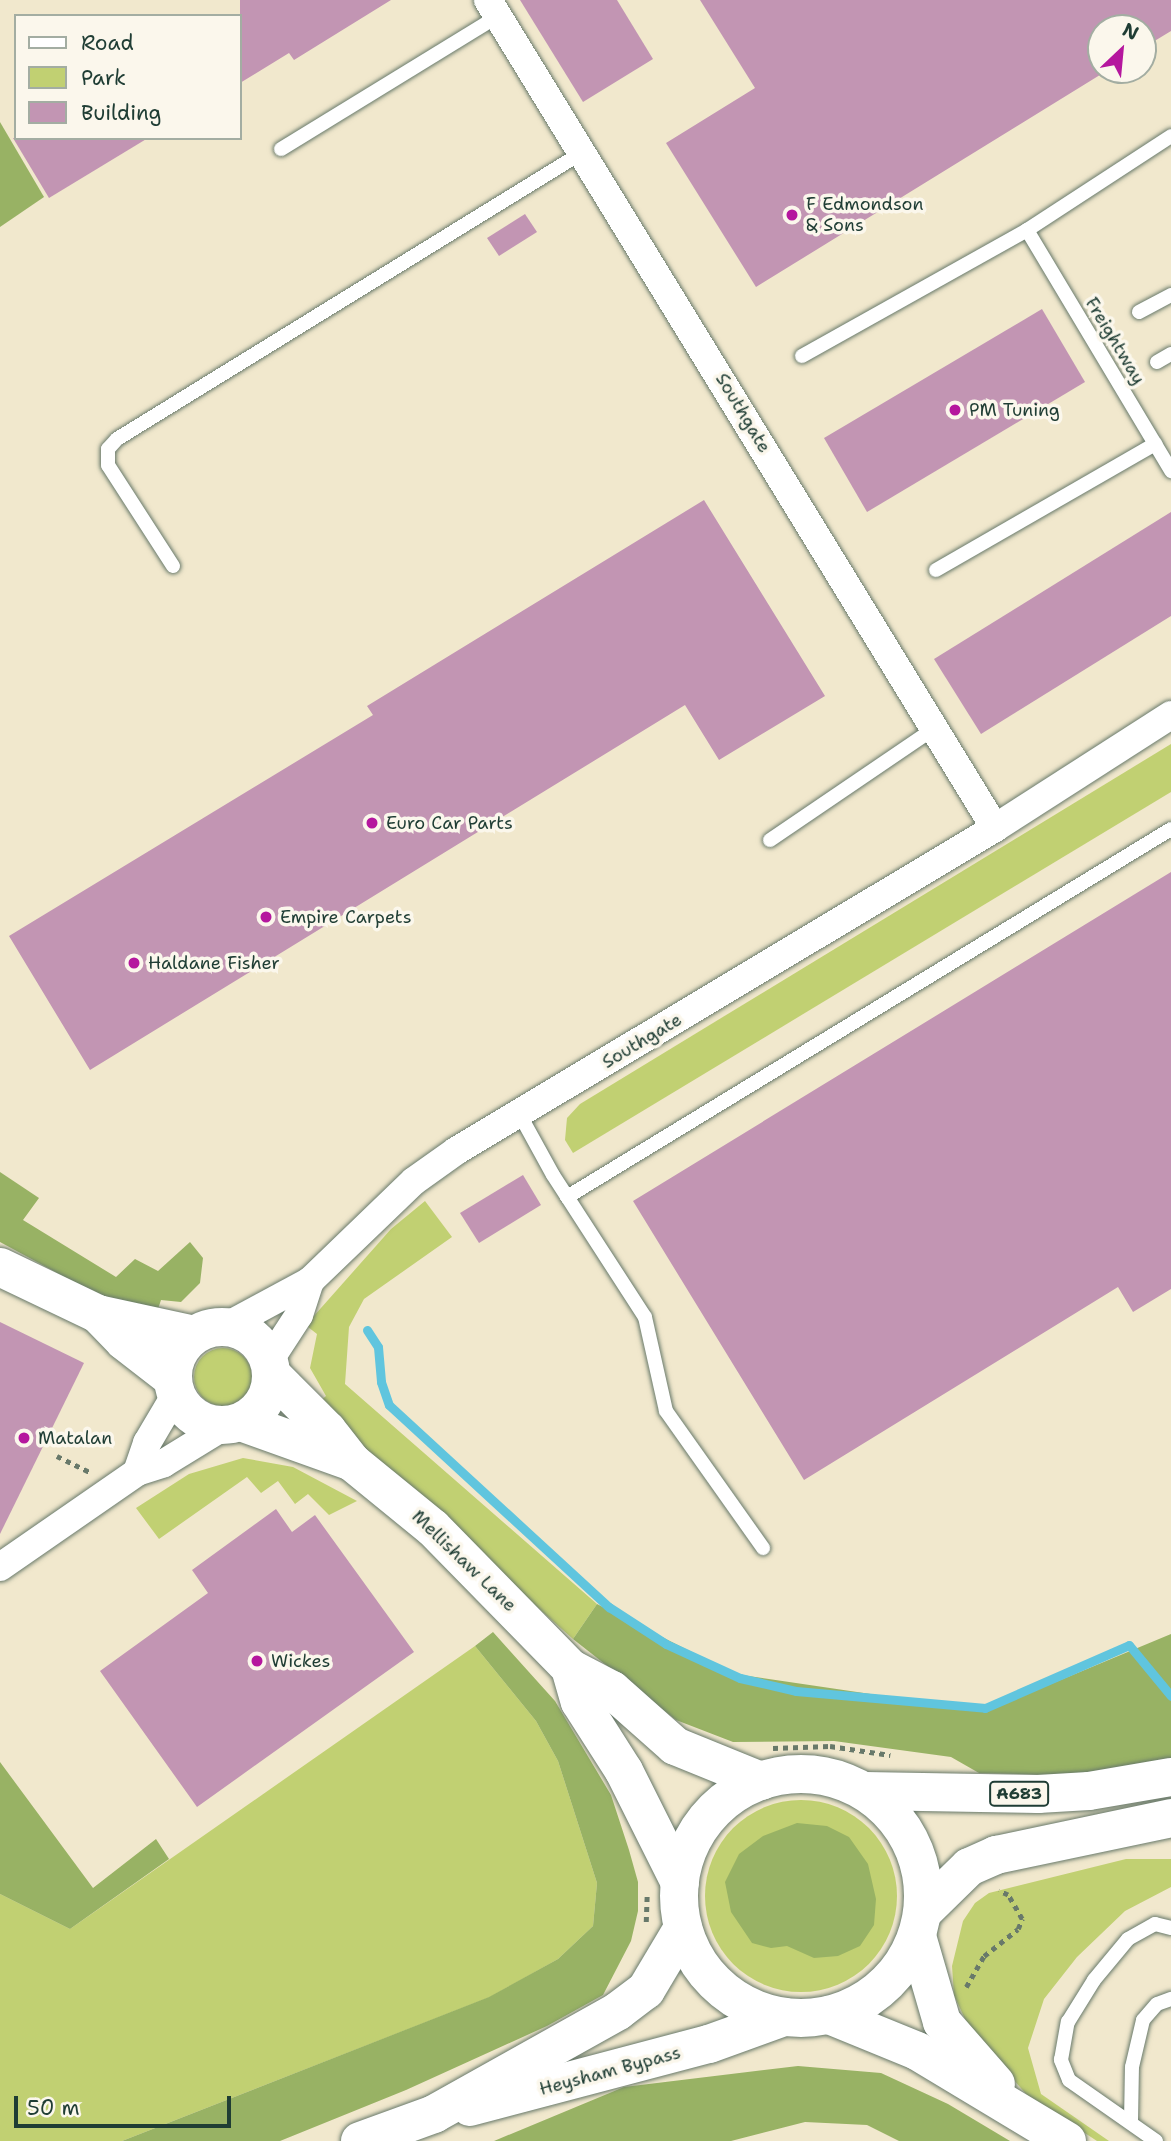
<!DOCTYPE html>
<html>
<head>
<meta charset="utf-8">
<style>
	body { margin:0 }
	#map { position:relative; width:1171px; height:2141px; overflow:hidden; background:#f1e8cd; font-family:"Shantell Sans",sans-serif }
	div>[style] { position:absolute }
	[style*='--x'] { left:calc(var(--x)*1px); top:calc(var(--y)*1px); width:calc(var(--w)*1px); rotate:calc(var(--a)*1deg) }
	.green>* { inset:0; background:#c1d072 }
	.round { border-radius:50% }
	.forest>* { inset:0; background:#98b264 }
	.stream>* { height:9px; margin:-4.5px; padding:0 4.5px; transform-origin:4.5px; border-radius:4.5px; background:#60c5de }
	.building>* { inset:0; background:#c295b3 }
	.path>* { height:4.5px; margin-top:-2.25px; transform-origin:0; background:repeating-linear-gradient(90deg,#68796a 0 5px,transparent 0 10px) }
	.roads { filter:drop-shadow(0 0 2px #68796a) drop-shadow(0 0 2px #68796a) }
	.lane>* { height:14px; margin:-7px; padding:0 7px; transform-origin:7px; border-radius:7px; background:#fff }
	.street>* { height:28px; margin:-14px; padding:0 14px; transform-origin:14px; border-radius:14px; background:#fff }
	.secondary>* { height:38px; margin:-19px; padding:0 19px; transform-origin:19px; border-radius:19px; background:#fff }
	.secondary>.ring { margin:-19px; padding:0; box-sizing:content-box; background:none; border:38px solid #fff; border-radius:50% }
	.highway>* { height:38px; margin:-19px; padding:0 19px; transform-origin:19px; border-radius:19px; background:#fff }
	.highway>.ring { margin:-19px; padding:0; box-sizing:content-box; background:none; border:38px solid #fff; border-radius:50% }
	.dots>* { width:19px; height:19px; translate:-50% -50%; box-sizing:border-box; border:4px solid #fbf7ec; border-radius:50% }
	span { translate:-50% -50%; white-space:nowrap; text-align:center; line-height:1.15; -webkit-text-stroke:7px #fbf7ec; paint-order:stroke }
	.shield-label span { padding:2px 5px; background:#fbf7ec; border:2px solid; border-radius:5px; -webkit-text-stroke-width:0 }
	.shield-label { font-size:16px; color:#1f3d34; font-weight:700 }
	.poi-label { font-size:18px; color:#1f3d34 }
	.left { translate:0 -50%; text-align:left }
	.street-label { font-size:18px; color:#1f3d34 }
	.legend { position:absolute; left:14px; top:14px; width:228px; height:126px; box-sizing:border-box; background:#fbf7ec; border:2px solid #a3ada2; margin:0; padding:9px 12px; list-style:none; font-size:21px; color:#1f3d34 }
	.legend li { display:flex; align-items:center; gap:14px; height:35px }
	.legend b { width:35px; border:2px solid #a3ada2 }
	.north { position:absolute; left:1087px; top:14px; width:70px; height:70px; box-sizing:border-box; background:#fbf7ec; border:2px solid #a3ada2; border-radius:50%; rotate:26deg; font-size:19px; font-weight:700; line-height:28px; text-align:center; color:#1f3d34 }
	.north::after { content:''; display:block; margin:auto; width:24px; height:32px; background:#b5179e; clip-path:polygon(50% 0,100% 100%,50% 72%,0 100%) }
	.scale { position:absolute; left:14px; top:2096px; width:217px; height:32px; box-sizing:border-box; border:4px solid #1f3d34; border-top:0; padding-left:9px; font-size:21px; line-height:24px; white-space:nowrap; color:#1f3d34; -webkit-text-stroke:5px #fbf7ec; paint-order:stroke }
</style>
</head>
<body>
<div id="map">
	<div class="green">
		<div style="clip-path:polygon(1171px 744px,1171px 792px,573px 1153px,565px 1140px,567px 1118px,580px 1104px)"></div>
		<div style="clip-path:polygon(425px 1201px,452px 1237px,364px 1299px,349px 1327px,345px 1384px,597px 1604px,573px 1639px,413px 1496px,319px 1402px,326px 1396px,310px 1368px,317px 1334px,308px 1327px,313px 1317px,391px 1229px)"></div>
		<div class="round" style="left:194px;top:1348px;width:58px;height:58px"></div>
		<div style="clip-path:polygon(243px 1458px,293px 1467px,357px 1501px,329px 1515px,308px 1494px,295px 1504px,278px 1481px,261px 1493px,247px 1477px,159px 1539px,136px 1508px,189px 1474px)"></div>
		<div style="clip-path:polygon(475px 1646px,536px 1721px,558px 1761px,597px 1883px,593px 1926px,558px 1959px,490px 1997px,122px 2141px,0 2141px,0 1894px,70px 1929px)"></div>
		<div class="round" style="left:705px;top:1800px;width:192px;height:192px"></div>
		<div style="clip-path:polygon(1126px 1859px,1171px 1859px,1171px 1887px,1125px 1911px,1077px 1957px,1044px 1999px,1028px 2048px,1041px 2094px,1109px 2141px,1097px 2141px,1027px 2095px,970px 2030px,954px 1995px,952px 1966px,963px 1921px,975px 1903px,989px 1893px)"></div>
	</div>
	<div class="forest">
		<div style="clip-path:polygon(0 122px,44px 197px,0 227px)"></div>
		<div style="clip-path:polygon(0 1172px,39px 1198px,23px 1220px,116px 1277px,135px 1259px,158px 1271px,190px 1242px,203px 1258px,200px 1283px,181px 1302px,161px 1300px,157px 1312px,98px 1295px,0 1242px)"></div>
		<div style="clip-path:polygon(597px 1604px,735px 1674px,986px 1711px,1171px 1634px,1171px 1758px,1117px 1770px,1050px 1775px,979px 1773px,951px 1757px,834px 1741px,733px 1742px,676px 1720px,573px 1639px)"></div>
		<div style="clip-path:polygon(493px 1632px,555px 1701px,611px 1795px,629px 1850px,638px 1882px,638px 1911px,631px 1941px,603px 1995px,547px 2026px,406px 2090px,280px 2141px,122px 2141px,489px 1997px,558px 1959px,593px 1926px,597px 1883px,558px 1761px,536px 1721px,475px 1646px)"></div>
		<div style="clip-path:polygon(0 1762px,93px 1888px,156px 1839px,169px 1859px,70px 1929px,0 1894px)"></div>
		<div style="clip-path:polygon(797px 1823px,827px 1826px,849px 1837px,868px 1864px,876px 1899px,874px 1925px,860px 1946px,838px 1956px,814px 1958px,787px 1946px,771px 1948px,752px 1943px,731px 1912px,725px 1882px,739px 1854px,763px 1836px)"></div>
		<div style="clip-path:polygon(798px 2066px,881px 2073px,948px 2104px,1010px 2141px,899px 2141px,867px 2125px,805px 2122px,731px 2141px,494px 2141px,624px 2087px)"></div>
	</div>
	<div class="stream">
		<div style="--x:367;--y:1330;--w:20;--a:57"></div>
		<div style="--x:378;--y:1347;--w:35;--a:85"></div>
		<div style="--x:381;--y:1382;--w:24;--a:71"></div>
		<div style="--x:389;--y:1405;--w:299;--a:42.6"></div>
		<div style="--x:609;--y:1607;--w:68;--a:33"></div>
		<div style="--x:666;--y:1644;--w:81;--a:24.7"></div>
		<div style="--x:740;--y:1678;--w:57;--a:13.1"></div>
		<div style="--x:796;--y:1691;--w:190;--a:5.1"></div>
		<div style="--x:985;--y:1708;--w:157;--a:-23.6"></div>
		<div style="--x:1129;--y:1645;--w:66;--a:50.5"></div>
	</div>
	<div class="building">
		<div style="clip-path:polygon(240px 0,391px 0,294px 60px,289px 53px,240px 83px)"></div>
		<div style="clip-path:polygon(520px 0,617px 0,653px 59px,583px 102px)"></div>
		<div style="clip-path:polygon(700px 0,1171px 0,1171px 31px,1143px 48px,1143px 28px,1101px 28px,1101px 70px,1108px 70px,756px 287px,666px 143px,755px 88px)"></div>
		<div style="clip-path:polygon(13px 138px,148px 138px,49px 198px)"></div>
		<div style="clip-path:polygon(525px 214px,537px 232px,499px 256px,487px 238px)"></div>
		<div style="clip-path:polygon(1042px 309px,1085px 382px,867px 512px,824px 438px)"></div>
		<div style="clip-path:polygon(704px 500px,825px 696px,719px 760px,685px 705px,90px 1070px,9px 936px,373px 715px,367px 706px)"></div>
		<div style="clip-path:polygon(1171px 512px,1171px 616px,981px 734px,934px 659px)"></div>
		<div style="clip-path:polygon(1171px 872px,1171px 1289px,1133px 1312px,1118px 1287px,804px 1480px,633px 1201px)"></div>
		<div style="clip-path:polygon(523px 1175px,541px 1205px,479px 1243px,460px 1213px)"></div>
		<div style="clip-path:polygon(0 1322px,84px 1363px,0 1534px)"></div>
		<div style="clip-path:polygon(276px 1509px,292px 1532px,315px 1515px,414px 1652px,197px 1807px,100px 1671px,208px 1593px,192px 1570px)"></div>
	</div>
	<div class="path">
		<div style="--x:57;--y:1456;--w:37;--a:26"></div>
		<div style="--x:773;--y:1748;--w:57;--a:-2"></div>
		<div style="--x:830;--y:1746;--w:61;--a:8.5"></div>
		<div style="--x:646;--y:1922;--w:26;--a:-88"></div>
		<div style="--x:966;--y:1987;--w:36;--a:-60"></div>
		<div style="--x:984;--y:1956;--w:43;--a:-38.5"></div>
		<div style="--x:1018;--y:1929;--w:11;--a:-68"></div>
		<div style="--x:1022;--y:1919;--w:28;--a:-120"></div>
		<div style="--x:1008;--y:1895;--w:10;--a:-156"></div>
	</div>
	<div class="roads">
		<div class="lane">
			<div style="--x:281;--y:149;--w:255;--a:-31.5"></div>
			<div style="--x:1027;--y:230;--w:281;--a:59.1"></div>
			<div style="--x:1139;--y:312;--w:36;--a:-28"></div>
			<div style="--x:802;--y:356;--w:258;--a:-29.2"></div>
			<div style="--x:1027;--y:230;--w:172;--a:-33.1"></div>
			<div style="--x:1157;--y:362;--w:16;--a:-30"></div>
			<div style="--x:173;--y:566;--w:120;--a:-122.8"></div>
			<div style="--x:108;--y:465;--w:16;--a:-90"></div>
			<div style="--x:108;--y:449;--w:13;--a:-48"></div>
			<div style="--x:117;--y:439;--w:547;--a:-31.63"></div>
			<div style="--x:936;--y:570;--w:253;--a:-29.9"></div>
			<div style="--x:770;--y:840;--w:199;--a:-34.2"></div>
			<div style="--x:520;--y:1115;--w:68;--a:61.2"></div>
			<div style="--x:553;--y:1175;--w:169;--a:57.1"></div>
			<div style="--x:645;--y:1317;--w:96;--a:77.4"></div>
			<div style="--x:666;--y:1411;--w:168;--a:54.7"></div>
			<div style="--x:567;--y:1197;--w:707;--a:-31.35"></div>
			<div style="--x:1131;--y:2122;--w:55;--a:-89"></div>
			<div style="--x:1132;--y:2067;--w:48;--a:-76.8"></div>
			<div style="--x:1143;--y:2020;--w:21;--a:-49"></div>
			<div style="--x:1157;--y:2004;--w:15;--a:-20"></div>
			<div style="--x:1156;--y:2141;--w:106;--a:-145"></div>
			<div style="--x:1069;--y:2080;--w:22;--a:-112"></div>
			<div style="--x:1061;--y:2060;--w:39;--a:-80"></div>
			<div style="--x:1068;--y:2022;--w:49;--a:-58.2"></div>
			<div style="--x:1094;--y:1980;--w:53;--a:-50.3"></div>
			<div style="--x:1128;--y:1939;--w:31;--a:-29"></div>
			<div style="--x:1155;--y:1924;--w:16;--a:14"></div>
		</div>
		<div class="street">
			<div style="--x:488;--y:0;--w:971;--a:58.52"></div>
			<div style="--x:225;--y:1327;--w:97;--a:-28.4"></div>
			<div style="--x:310;--y:1281;--w:144;--a:-43.9"></div>
			<div style="--x:414;--y:1181;--w:52;--a:-35.5"></div>
			<div style="--x:456;--y:1151;--w:628;--a:-30.93"></div>
			<div style="--x:995;--y:828;--w:209;--a:-32.7"></div>
			<div style="--x:269;--y:1361;--w:55;--a:-56.9"></div>
			<div style="--x:299;--y:1315;--w:36;--a:-72"></div>
			<div style="--x:137;--y:1472;--w:31;--a:-71"></div>
			<div style="--x:147;--y:1443;--w:57;--a:-59.4"></div>
			<div style="--x:0;--y:1567;--w:167;--a:-34.7"></div>
			<div style="--x:137;--y:1472;--w:28;--a:-18"></div>
			<div style="--x:164;--y:1463;--w:73;--a:-31.5"></div>
		</div>
		<div class="secondary">
			<div style="--x:0;--y:1267;--w:109;--a:25.6"></div>
			<div style="--x:98;--y:1314;--w:98;--a:12.3"></div>
			<div style="--x:98;--y:1314;--w:37;--a:46"></div>
			<div style="--x:124;--y:1341;--w:62;--a:37.8"></div>
			<div class="ring" style="left:173px;top:1327px;width:60px;height:60px"></div>
			<div style="--x:272;--y:1375;--w:78;--a:45"></div>
			<div style="--x:327;--y:1430;--w:41;--a:52"></div>
			<div style="--x:352;--y:1462;--w:104;--a:39.2"></div>
			<div style="--x:433;--y:1528;--w:196;--a:45.6"></div>
			<div style="--x:570;--y:1668;--w:47;--a:27.6"></div>
			<div style="--x:612;--y:1690;--w:84;--a:41.6"></div>
			<div style="--x:675;--y:1746;--w:93;--a:22.1"></div>
			<div style="--x:241;--y:1422;--w:118;--a:19.8"></div>
			<div style="--x:570;--y:1668;--w:35;--a:74"></div>
			<div style="--x:580;--y:1702;--w:82;--a:57.5"></div>
			<div style="--x:624;--y:1771;--w:125;--a:63.4"></div>
			<div style="--x:917;--y:1936;--w:90;--a:73.8"></div>
			<div style="--x:942;--y:2022;--w:82;--a:48.9"></div>
			<div style="--x:829;--y:2015;--w:95;--a:22.2"></div>
			<div style="--x:917;--y:2051;--w:175;--a:31"></div>
		</div>
		<div class="highway">
			<div class="ring" style="left:679px;top:1774px;width:206px;height:206px"></div>
			<div style="--x:865;--y:1791;--w:173;--a:1"></div>
			<div style="--x:1038;--y:1794;--w:51;--a:-3.4"></div>
			<div style="--x:1089;--y:1791;--w:83;--a:-9.7"></div>
			<div style="--x:923;--y:1912;--w:64;--a:-44.4"></div>
			<div style="--x:969;--y:1867;--w:30;--a:-24"></div>
			<div style="--x:996;--y:1855;--w:179;--a:-11.9"></div>
			<div style="--x:470;--y:2107;--w:247;--a:-14.8"></div>
			<div style="--x:709;--y:2044;--w:80;--a:-19.8"></div>
			<div style="--x:360;--y:2141;--w:79;--a:-20"></div>
			<div style="--x:434;--y:2114;--w:211;--a:-29.2"></div>
			<div style="--x:618;--y:2011;--w:35;--a:-37"></div>
			<div style="--x:646;--y:1990;--w:72;--a:-59.2"></div>
		</div>
	</div>
	<div class="dots">
		<div style="left:792px;top:215px;background:#b5179e"></div>
		<div style="left:955px;top:410px;background:#b5179e"></div>
		<div style="left:372px;top:823px;background:#b5179e"></div>
		<div style="left:266px;top:917px;background:#b5179e"></div>
		<div style="left:134px;top:963px;background:#b5179e"></div>
		<div style="left:24px;top:1438px;background:#b5179e"></div>
		<div style="left:257px;top:1661px;background:#b5179e"></div>
	</div>
	<div class="shield-label">
		<span style="left:1019px;top:1794px">A683</span>
	</div>
	<div class="poi-label">
		<span class="left" style="left:806px;top:215px">F Edmondson<br>&amp; Sons</span>
		<span class="left" style="left:969px;top:410px">PM Tuning</span>
		<span class="left" style="left:386px;top:823px">Euro Car Parts</span>
		<span class="left" style="left:280px;top:917px">Empire Carpets</span>
		<span class="left" style="left:148px;top:963px">Haldane Fisher</span>
		<span class="left" style="left:38px;top:1438px">Matalan</span>
		<span class="left" style="left:271px;top:1661px">Wickes</span>
	</div>
	<div class="street-label">
		<span style="left:1115px;top:341px;rotate:59deg">Freightway</span>
		<span style="left:743px;top:413px;rotate:59deg">Southgate</span>
		<span style="left:642px;top:1041px;rotate:-31deg">Southgate</span>
		<span style="left:464px;top:1561px;rotate:44deg">Mellishaw Lane</span>
		<span style="left:610px;top:2071px;rotate:-15deg">Heysham Bypass</span>
	</div>
	<ul class="legend">
	<li><b style="height:9px;background:#fff"></b>Road</li>
	<li><b style="height:19px;background:#c1d072"></b>Park</li>
	<li><b style="height:19px;background:#c295b3"></b>Building</li>
	</ul>
	<div class="north">N</div>
	<div class="scale">50 m</div>
</div>
</body>
</html>
